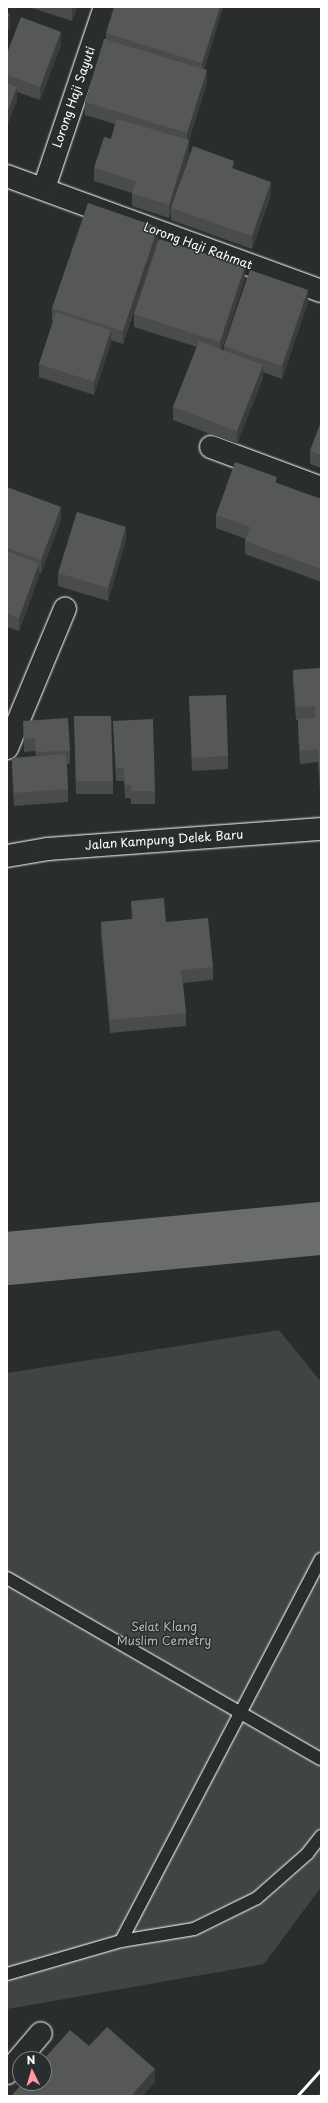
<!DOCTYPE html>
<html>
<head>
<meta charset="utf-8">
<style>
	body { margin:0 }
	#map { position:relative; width:328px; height:2103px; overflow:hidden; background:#2a2d2e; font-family:"Playpen Sans",sans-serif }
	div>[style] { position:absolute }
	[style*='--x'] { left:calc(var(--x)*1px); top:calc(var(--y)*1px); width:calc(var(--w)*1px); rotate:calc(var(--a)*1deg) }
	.green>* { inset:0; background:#414445 }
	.river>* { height:53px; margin:-26.5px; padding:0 26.5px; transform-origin:26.5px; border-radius:26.5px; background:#6a6c6d }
	.roads { filter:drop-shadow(0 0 1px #fff) drop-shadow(0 0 1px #fff) }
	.service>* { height:12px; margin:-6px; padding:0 6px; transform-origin:6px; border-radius:6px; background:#2a2d2e }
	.minor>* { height:22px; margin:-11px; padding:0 11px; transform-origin:11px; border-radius:11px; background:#2a2d2e }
	.rail>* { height:3px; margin:-1.5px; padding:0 1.5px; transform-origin:1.5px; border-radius:1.5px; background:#fff }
	.wall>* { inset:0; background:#494b4c }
	.shaded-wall>* { inset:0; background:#3c3d3e }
	.building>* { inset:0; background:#555758 }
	span { translate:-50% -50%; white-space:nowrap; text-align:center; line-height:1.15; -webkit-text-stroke:3px #2a2d2e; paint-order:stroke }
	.street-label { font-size:12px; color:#fff }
	.park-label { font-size:12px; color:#b3b4b5 }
	.frame { position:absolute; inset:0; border:8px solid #fff; pointer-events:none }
	.north { position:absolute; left:12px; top:2051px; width:40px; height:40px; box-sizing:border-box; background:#2a2d2e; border:1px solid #7f8182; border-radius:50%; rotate:355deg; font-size:11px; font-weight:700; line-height:16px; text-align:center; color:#fff }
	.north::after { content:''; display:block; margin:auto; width:14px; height:18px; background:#ff9aa2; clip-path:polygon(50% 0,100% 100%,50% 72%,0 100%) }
</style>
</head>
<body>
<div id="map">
	<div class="green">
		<div style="clip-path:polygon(279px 1330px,321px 1382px,321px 1887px,264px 1964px,7px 2009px,7px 1373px)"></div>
	</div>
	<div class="river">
		<div style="--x:7;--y:1258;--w:315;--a:-5.5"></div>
	</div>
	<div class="roads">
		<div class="service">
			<div style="--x:7;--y:1578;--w:362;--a:30"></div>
			<div style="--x:121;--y:1941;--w:74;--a:-9.3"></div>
			<div style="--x:194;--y:1929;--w:70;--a:-26.2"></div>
			<div style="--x:257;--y:1898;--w:67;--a:-41.3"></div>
			<div style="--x:307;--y:1854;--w:23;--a:-52"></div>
			<div style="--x:7;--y:1974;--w:119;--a:-16.1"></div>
			<div style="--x:121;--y:1941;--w:431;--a:-62.4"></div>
		</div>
		<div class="minor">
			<div style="--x:7;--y:176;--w:334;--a:20.1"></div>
			<div style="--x:44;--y:188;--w:191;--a:-71.4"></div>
			<div style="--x:211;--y:447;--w:117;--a:20.4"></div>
			<div style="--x:7;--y:748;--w:151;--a:-67.4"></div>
			<div style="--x:7;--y:856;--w:42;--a:-9.7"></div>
			<div style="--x:48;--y:849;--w:274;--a:-4.2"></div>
			<div style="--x:7;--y:2073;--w:52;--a:-49.6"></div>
		</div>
	</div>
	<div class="rail">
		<div style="--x:297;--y:2096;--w:36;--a:-48"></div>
		<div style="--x:320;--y:2096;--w:2;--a:-63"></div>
	</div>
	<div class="wall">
		<div style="clip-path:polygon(29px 7px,77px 7px,72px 21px)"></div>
		<div style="clip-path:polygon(223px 7px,204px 69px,207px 83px,189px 140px,189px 153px,181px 179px,234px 169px,271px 195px,252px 249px,171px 220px,171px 212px,169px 218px,132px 206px,132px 193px,94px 181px,94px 168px,111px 139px,115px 124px,85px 115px,85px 102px,106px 40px,106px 33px)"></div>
		<div style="clip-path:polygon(61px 45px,40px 100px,17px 92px,17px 100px,7px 126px,7px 53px)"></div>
		<div style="clip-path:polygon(158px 240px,245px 279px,222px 349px,224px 350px,224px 346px,308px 302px,282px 379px,263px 372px,263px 378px,237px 444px,173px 420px,173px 407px,197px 347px,134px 327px,134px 314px,158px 242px,123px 344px,111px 340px,111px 343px,94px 395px,39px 377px,39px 364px,53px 321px,52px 320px,52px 308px)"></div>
		<div style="clip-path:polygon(321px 422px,321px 468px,310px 464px,310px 451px)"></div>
		<div style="clip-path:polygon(277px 483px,321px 499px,321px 582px,245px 554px,245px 541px,246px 539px,216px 528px,216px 515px)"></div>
		<div style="clip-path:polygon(7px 487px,61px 520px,41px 573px,39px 573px,39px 576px,19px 631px,7px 627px)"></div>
		<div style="clip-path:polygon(126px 540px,108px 601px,58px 586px,58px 573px)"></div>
		<div style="clip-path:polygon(321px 668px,321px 792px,320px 792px,318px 762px,300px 764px,298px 732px,298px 720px,296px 720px,293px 683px,293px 670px)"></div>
		<div style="clip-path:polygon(189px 696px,228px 756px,228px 769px,192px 771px)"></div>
		<div style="clip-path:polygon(74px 716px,113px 781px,113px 794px,76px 794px)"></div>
		<div style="clip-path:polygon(23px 721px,70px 751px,70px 764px,67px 764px,68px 789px,68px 802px,14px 806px,12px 771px,12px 758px,36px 756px,35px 751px,24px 752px)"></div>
		<div style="clip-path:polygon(113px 721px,155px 791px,155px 804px,131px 804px,131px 798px,125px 798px,124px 781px,116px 781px)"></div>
		<div style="clip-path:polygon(131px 901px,166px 922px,213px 967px,213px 980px,183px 983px,186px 1013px,186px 1026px,110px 1033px,101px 935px,101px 922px,132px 919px)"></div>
	</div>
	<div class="shaded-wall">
		<div style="clip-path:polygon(73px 7px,77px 7px,72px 21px,72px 8px)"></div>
		<div style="clip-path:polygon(220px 7px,223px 7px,223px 8px,202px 76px,202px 63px)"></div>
		<div style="clip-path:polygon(10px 14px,10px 27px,7px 33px,7px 20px)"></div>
		<div style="clip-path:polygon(61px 32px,61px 45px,40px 100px,40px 87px)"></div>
		<div style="clip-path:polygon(207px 70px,207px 83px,187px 146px,187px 133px)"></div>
		<div style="clip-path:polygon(17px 87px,17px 100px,7px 126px,7px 113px)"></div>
		<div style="clip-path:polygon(189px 140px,189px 153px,172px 208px,171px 208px,171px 212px,169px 218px,169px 205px)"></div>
		<div style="clip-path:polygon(234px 161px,234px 173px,232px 168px)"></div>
		<div style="clip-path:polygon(271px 182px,271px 195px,252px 249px,252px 236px)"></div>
		<div style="clip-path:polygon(158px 227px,158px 240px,123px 344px,123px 331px)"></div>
		<div style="clip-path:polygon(245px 266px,245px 279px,220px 354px,220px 342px)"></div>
		<div style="clip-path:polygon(308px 290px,308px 302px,282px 379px,282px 366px)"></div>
		<div style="clip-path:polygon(111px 330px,111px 343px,94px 395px,94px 382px)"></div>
		<div style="clip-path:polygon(263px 365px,263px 378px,237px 444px,237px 431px)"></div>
		<div style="clip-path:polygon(61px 507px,61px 520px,41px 573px,41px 560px)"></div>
		<div style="clip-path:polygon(126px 527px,126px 540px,108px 601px,108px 588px)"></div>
		<div style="clip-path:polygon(39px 563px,39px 576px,19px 631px,19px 618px)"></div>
		<div style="clip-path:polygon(155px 2069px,155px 2082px,143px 2096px,131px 2096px)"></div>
	</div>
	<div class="building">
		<div style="clip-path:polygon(114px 7px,220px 7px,202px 63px,106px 33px)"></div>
		<div style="clip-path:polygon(7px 13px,10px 14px,7px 20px)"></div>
		<div style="clip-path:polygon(21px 17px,61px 32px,40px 87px,7px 75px,7px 53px)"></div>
		<div style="clip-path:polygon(104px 39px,207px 70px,187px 133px,85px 102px)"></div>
		<div style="clip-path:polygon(7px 83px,17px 87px,7px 113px)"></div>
		<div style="clip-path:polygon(117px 119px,189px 140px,169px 205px,132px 193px,136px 181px,94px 168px,104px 137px,111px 139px)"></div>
		<div style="clip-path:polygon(193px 146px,234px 161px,232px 168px,271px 182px,252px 236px,171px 208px)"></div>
		<div style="clip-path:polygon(88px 203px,158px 227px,123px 331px,52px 308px)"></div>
		<div style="clip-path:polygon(159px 239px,245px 266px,220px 342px,134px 314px)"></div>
		<div style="clip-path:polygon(250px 270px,308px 290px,282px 366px,224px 346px)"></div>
		<div style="clip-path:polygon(56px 312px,111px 330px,94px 382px,39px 364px)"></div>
		<div style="clip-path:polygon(199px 341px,263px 365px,237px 431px,173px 407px)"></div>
		<div style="clip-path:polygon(321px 422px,321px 455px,310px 451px)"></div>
		<div style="clip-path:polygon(235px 462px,277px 477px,275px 483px,321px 499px,321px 569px,245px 541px,250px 527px,216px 515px)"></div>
		<div style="clip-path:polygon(7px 487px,61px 507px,41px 560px,7px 548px)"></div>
		<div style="clip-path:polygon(77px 512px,126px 527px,108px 588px,58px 573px)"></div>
		<div style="clip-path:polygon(7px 551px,39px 563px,19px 618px,7px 614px)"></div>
		<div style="clip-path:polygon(321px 668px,321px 779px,320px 779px,318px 749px,300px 751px,298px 719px,315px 718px,315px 706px,296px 707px,293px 670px)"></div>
		<div style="clip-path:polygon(226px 695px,228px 756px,192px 758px,189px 696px)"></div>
		<div style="clip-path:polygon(74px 716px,111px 716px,113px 781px,76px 781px)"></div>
		<div style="clip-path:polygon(68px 718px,70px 751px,36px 752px,35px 738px,24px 739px,23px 721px)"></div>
		<div style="clip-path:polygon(153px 719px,155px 791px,131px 791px,131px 785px,125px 785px,124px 768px,116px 768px,113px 721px)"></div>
		<div style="clip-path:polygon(66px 754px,68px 789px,14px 793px,12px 758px)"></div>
		<div style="clip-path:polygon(164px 898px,166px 922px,208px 918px,213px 967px,181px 970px,186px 1013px,110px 1020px,101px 922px,133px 919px,131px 901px)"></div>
		<div style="clip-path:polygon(107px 2027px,155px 2069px,131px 2096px,11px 2096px,23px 2083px,44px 2083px,44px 2059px,70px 2030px,89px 2046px)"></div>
	</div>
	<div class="street-label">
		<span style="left:74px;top:97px;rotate:-71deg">Lorong Haji Sayuti</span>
		<span style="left:198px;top:246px;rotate:20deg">Lorong Haji Rahmat</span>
		<span style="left:164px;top:840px;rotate:-4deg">Jalan Kampung Delek Baru</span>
	</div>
	<div class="park-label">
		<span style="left:164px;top:1634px">Selat Klang<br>Muslim Cemetry</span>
	</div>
	<div class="frame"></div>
	<div class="north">N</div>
</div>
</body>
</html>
